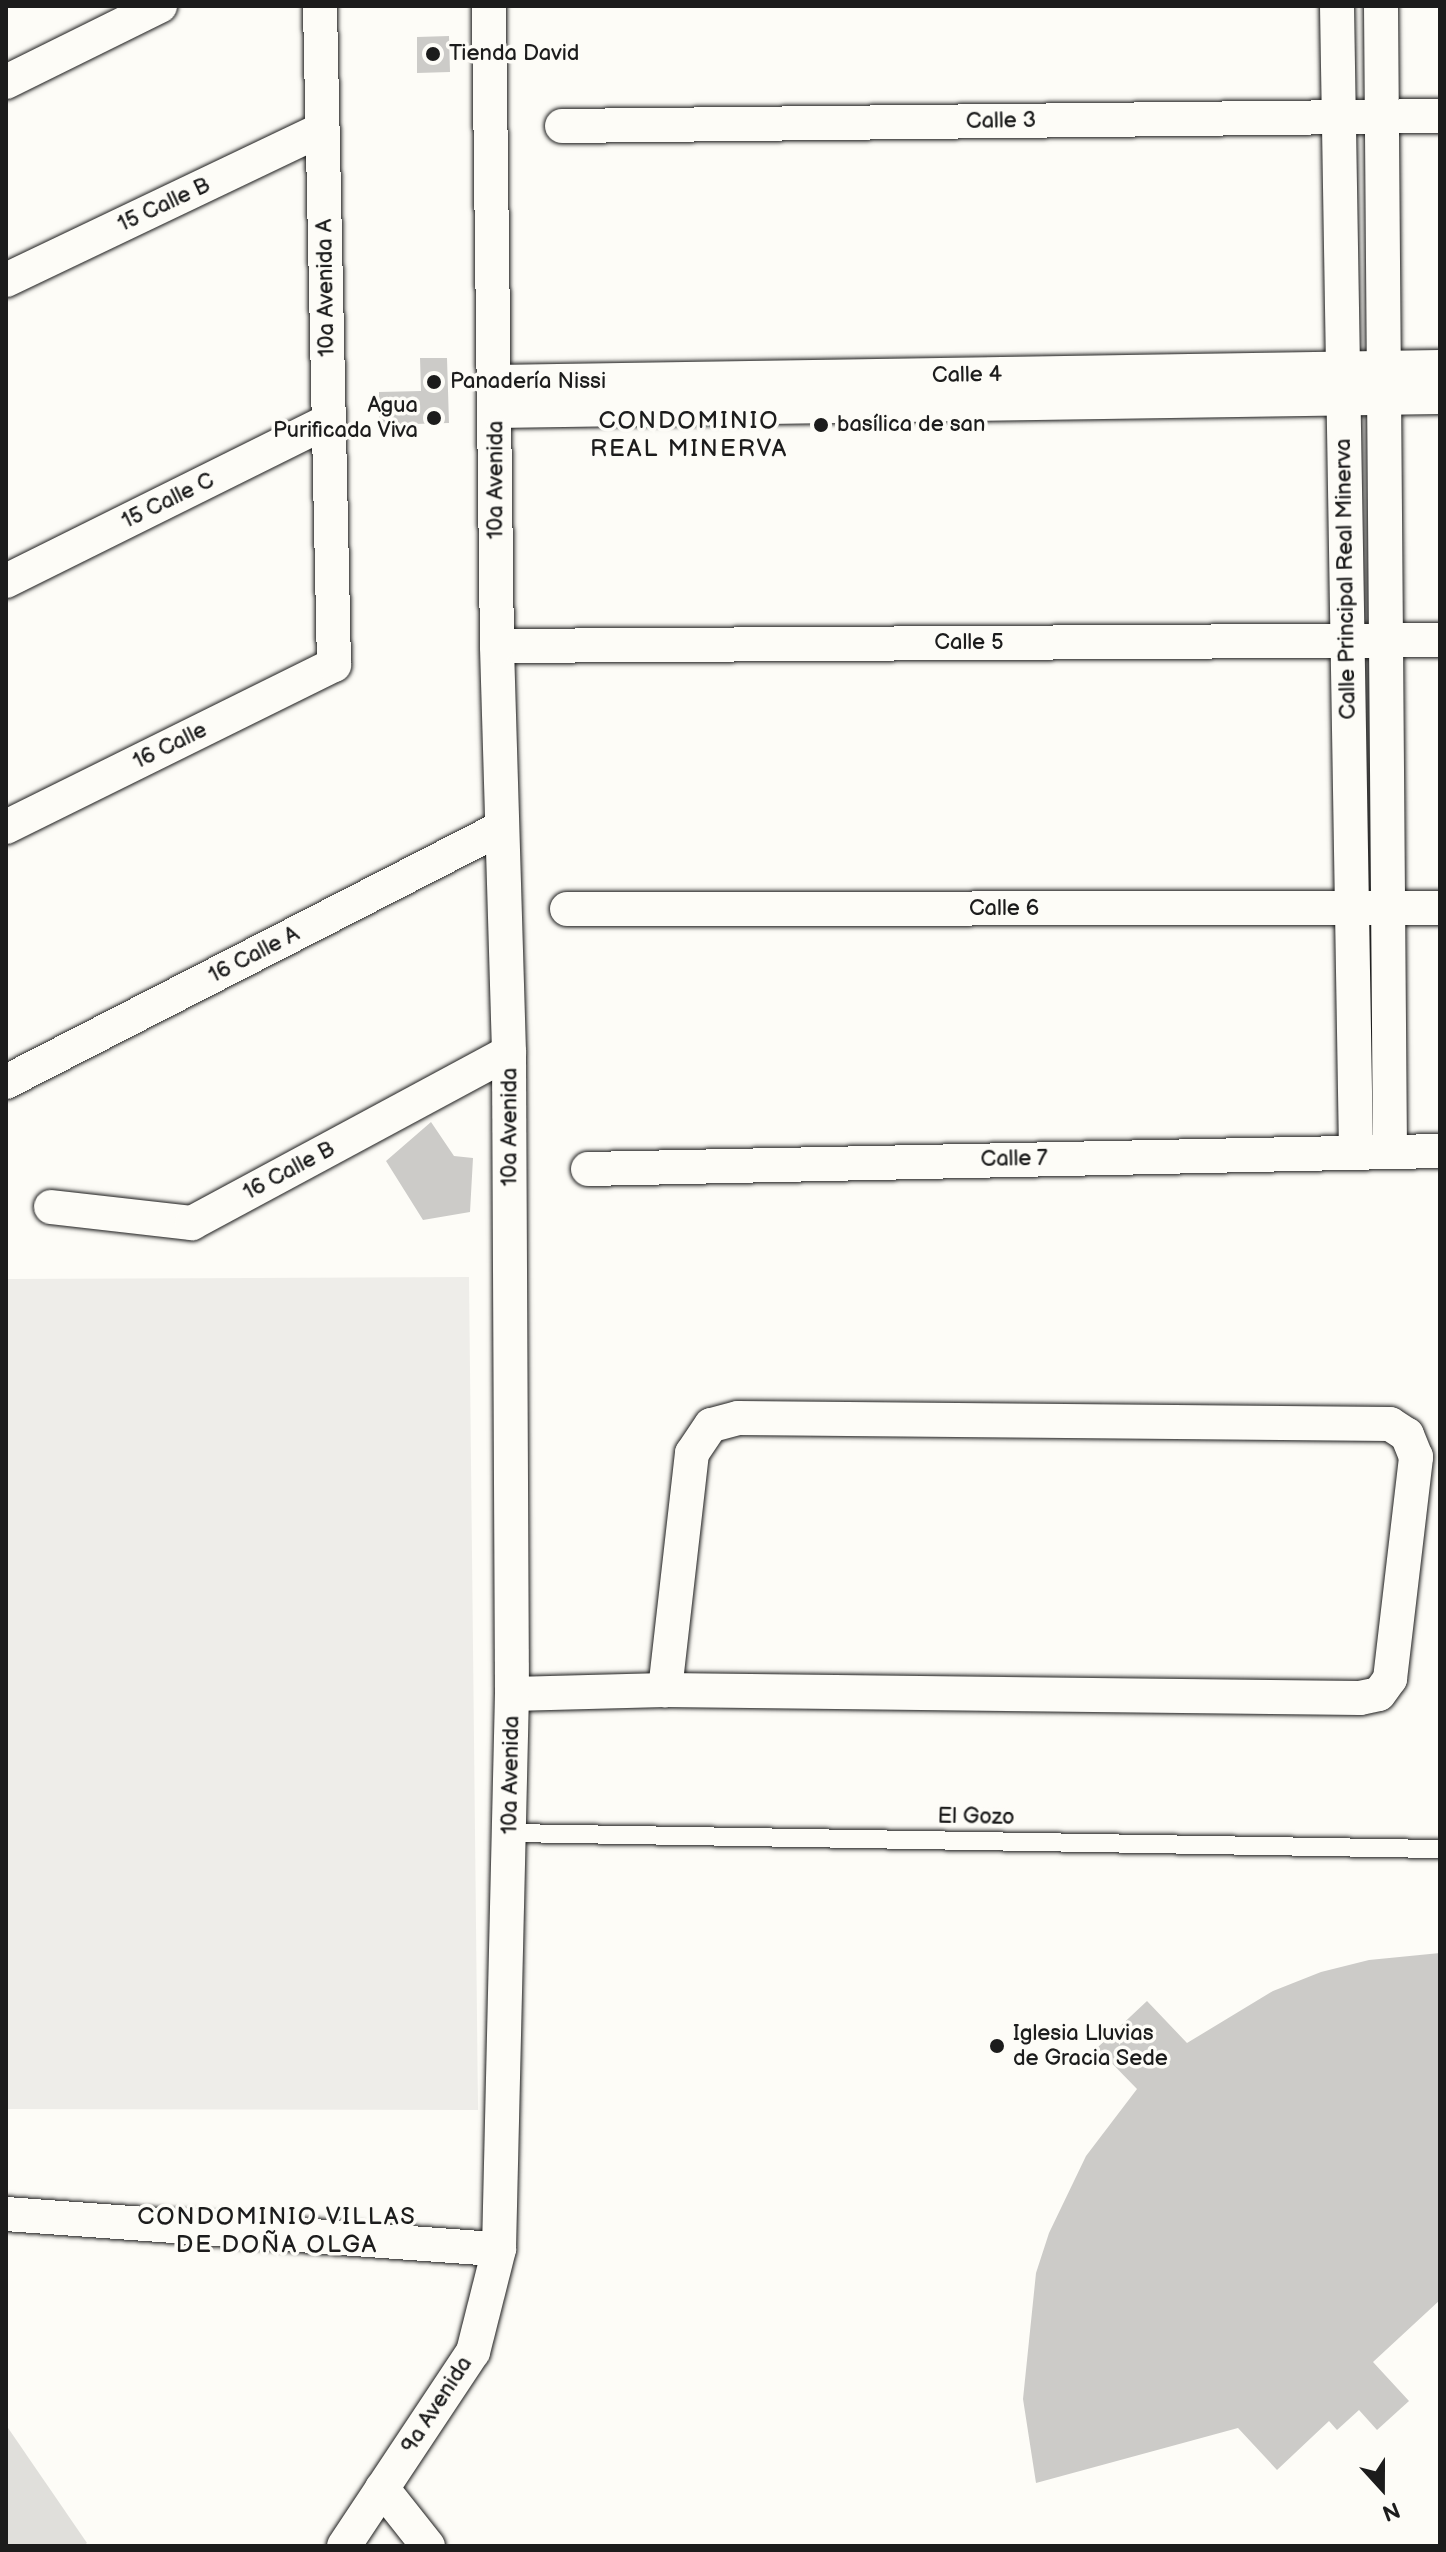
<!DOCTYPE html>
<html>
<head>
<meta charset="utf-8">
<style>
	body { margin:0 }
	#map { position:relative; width:1446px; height:2552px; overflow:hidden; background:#fdfcf7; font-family:"Balsamiq Sans",sans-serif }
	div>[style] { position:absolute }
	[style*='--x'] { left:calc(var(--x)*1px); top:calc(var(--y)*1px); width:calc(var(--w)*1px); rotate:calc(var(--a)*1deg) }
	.built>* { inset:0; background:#eeede9 }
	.green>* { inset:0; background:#e0dfdb }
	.building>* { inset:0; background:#cccbc8 }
	.roads { filter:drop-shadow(0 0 2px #1c1c1c) drop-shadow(0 0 2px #1c1c1c) }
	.service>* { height:18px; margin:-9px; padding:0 9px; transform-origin:9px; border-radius:9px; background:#fdfcf7 }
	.minor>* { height:34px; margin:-17px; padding:0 17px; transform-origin:17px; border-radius:17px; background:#fdfcf7 }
	.dots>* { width:22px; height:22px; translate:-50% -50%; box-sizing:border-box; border:4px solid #fdfcf7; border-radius:50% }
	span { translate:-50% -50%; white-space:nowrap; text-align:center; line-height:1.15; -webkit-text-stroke:7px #fdfcf7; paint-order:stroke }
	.poi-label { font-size:22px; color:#1c1c1c }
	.left { translate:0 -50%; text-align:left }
	.right { translate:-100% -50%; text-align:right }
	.street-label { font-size:22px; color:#1c1c1c }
	.neighbourhood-label { font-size:24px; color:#1c1c1c; letter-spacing:2px }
	.frame { position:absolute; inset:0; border:8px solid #1c1c1c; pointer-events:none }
	.north { position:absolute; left:1342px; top:2448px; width:80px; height:80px; -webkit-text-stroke:6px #fdfcf7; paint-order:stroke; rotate:159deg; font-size:22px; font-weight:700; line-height:32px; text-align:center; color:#1c1c1c }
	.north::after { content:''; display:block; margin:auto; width:28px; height:36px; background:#1c1c1c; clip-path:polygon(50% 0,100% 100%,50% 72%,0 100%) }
</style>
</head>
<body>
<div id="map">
	<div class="built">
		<div style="clip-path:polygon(469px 1277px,478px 2110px,6px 2109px,6px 1279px)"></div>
	</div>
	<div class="green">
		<div style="clip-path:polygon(6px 2425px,87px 2543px,83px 2546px,6px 2546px)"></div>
	</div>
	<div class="building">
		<div style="clip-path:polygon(449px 36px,450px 72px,417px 73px,417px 37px)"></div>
		<div style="clip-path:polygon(420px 358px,447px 358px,449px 423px,379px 425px,379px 392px,421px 391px)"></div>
		<div style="clip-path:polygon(431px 1122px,454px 1156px,473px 1158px,470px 1212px,423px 1220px,386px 1161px)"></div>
		<div style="clip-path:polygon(1440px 1953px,1440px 2300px,1373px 2362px,1409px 2401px,1377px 2430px,1359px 2410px,1337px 2430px,1329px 2421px,1277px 2470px,1238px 2428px,1036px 2483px,1023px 2399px,1036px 2273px,1049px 2233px,1086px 2156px,1137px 2089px,1097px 2048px,1147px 2001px,1187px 2043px,1273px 1991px,1321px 1972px,1369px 1960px)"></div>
	</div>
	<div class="roads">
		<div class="service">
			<div style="--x:511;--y:1833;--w:929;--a:0.99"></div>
		</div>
		<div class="minor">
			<div style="--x:1337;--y:6;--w:1146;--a:89.05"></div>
			<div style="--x:1381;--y:6;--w:1145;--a:89.55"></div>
			<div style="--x:6;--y:82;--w:172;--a:-26.3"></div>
			<div style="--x:562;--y:126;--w:878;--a:-0.65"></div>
			<div style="--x:6;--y:280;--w:350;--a:-25.5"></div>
			<div style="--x:494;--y:382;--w:946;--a:-0.91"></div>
			<div style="--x:496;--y:411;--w:944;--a:-0.85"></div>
			<div style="--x:6;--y:581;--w:360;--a:-26.4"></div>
			<div style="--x:497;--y:646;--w:943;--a:-0.36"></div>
			<div style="--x:6;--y:827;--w:366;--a:-26.3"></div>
			<div style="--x:334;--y:665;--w:659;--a:-91.22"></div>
			<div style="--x:567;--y:909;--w:873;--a:-0.07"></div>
			<div style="--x:6;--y:1082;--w:556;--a:-27.16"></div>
			<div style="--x:588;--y:1169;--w:852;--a:-1.21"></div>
			<div style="--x:51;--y:1207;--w:142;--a:6.5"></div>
			<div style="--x:192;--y:1223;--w:360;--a:-28.3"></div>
			<div style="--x:512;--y:1694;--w:153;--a:-1.5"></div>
			<div style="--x:665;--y:1690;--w:695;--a:0.66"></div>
			<div style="--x:1360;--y:1698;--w:19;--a:-12"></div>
			<div style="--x:1379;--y:1694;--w:19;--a:-54"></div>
			<div style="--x:1390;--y:1679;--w:224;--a:-83.3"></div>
			<div style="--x:1416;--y:1457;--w:24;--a:-112"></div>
			<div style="--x:1407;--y:1435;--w:20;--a:-147"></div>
			<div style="--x:1390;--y:1424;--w:652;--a:-179.47"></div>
			<div style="--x:738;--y:1418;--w:28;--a:165"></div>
			<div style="--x:711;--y:1425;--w:34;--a:124"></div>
			<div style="--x:692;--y:1453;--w:239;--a:96.5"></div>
			<div style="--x:6;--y:2214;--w:494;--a:4.1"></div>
			<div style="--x:382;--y:2488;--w:74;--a:51.6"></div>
			<div style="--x:344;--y:2546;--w:233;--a:-56.4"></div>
			<div style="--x:473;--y:2352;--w:106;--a:-75.8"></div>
			<div style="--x:499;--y:2249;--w:555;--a:-88.66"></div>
			<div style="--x:512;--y:1694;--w:642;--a:-90.27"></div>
			<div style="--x:509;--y:1052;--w:406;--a:-91.7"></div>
			<div style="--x:497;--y:646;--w:640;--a:-90.72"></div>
		</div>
	</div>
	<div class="dots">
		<div style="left:433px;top:54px;background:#1c1c1c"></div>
		<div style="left:434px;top:382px;background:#1c1c1c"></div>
		<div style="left:434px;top:418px;background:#1c1c1c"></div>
		<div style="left:821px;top:425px;background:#1c1c1c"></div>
		<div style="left:997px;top:2046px;background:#1c1c1c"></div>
	</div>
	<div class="poi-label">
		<span class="left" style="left:449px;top:54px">Tienda David</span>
		<span class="left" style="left:450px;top:382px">Panadería Nissi</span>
		<span class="right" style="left:418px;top:418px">Agua<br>Purificada Viva</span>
		<span class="left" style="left:837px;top:425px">basílica de san</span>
		<span class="left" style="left:1013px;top:2046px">Iglesia Lluvias<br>de Gracia Sede</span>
	</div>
	<div class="street-label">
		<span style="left:1001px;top:121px;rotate:-1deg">Calle 3</span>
		<span style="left:164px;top:205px;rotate:-25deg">15 Calle B</span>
		<span style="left:326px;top:288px;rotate:-91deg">10a Avenida A</span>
		<span style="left:967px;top:375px;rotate:-1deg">Calle 4</span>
		<span style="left:496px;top:480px;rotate:-90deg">10a Avenida</span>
		<span style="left:168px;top:501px;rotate:-26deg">15 Calle C</span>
		<span style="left:1346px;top:579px;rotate:-91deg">Calle Principal Real Minerva</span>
		<span style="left:969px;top:643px">Calle 5</span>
		<span style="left:170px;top:746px;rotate:-26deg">16 Calle</span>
		<span style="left:1004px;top:909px">Calle 6</span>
		<span style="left:254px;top:955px;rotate:-27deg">16 Calle A</span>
		<span style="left:510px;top:1127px;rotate:-90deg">10a Avenida</span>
		<span style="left:1014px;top:1159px;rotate:-1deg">Calle 7</span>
		<span style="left:289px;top:1171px;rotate:-28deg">16 Calle B</span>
		<span style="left:511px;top:1775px;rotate:-89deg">10a Avenida</span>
		<span style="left:976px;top:1817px;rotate:1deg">El Gozo</span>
		<span style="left:437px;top:2405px;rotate:-57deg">9a Avenida</span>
	</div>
	<div class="neighbourhood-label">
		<span style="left:689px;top:435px">CONDOMINIO<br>REAL MINERVA</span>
		<span style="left:277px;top:2231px">CONDOMINIO VILLAS<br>DE DOÑA OLGA</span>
	</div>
	<div class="frame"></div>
	<div class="north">N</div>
</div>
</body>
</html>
